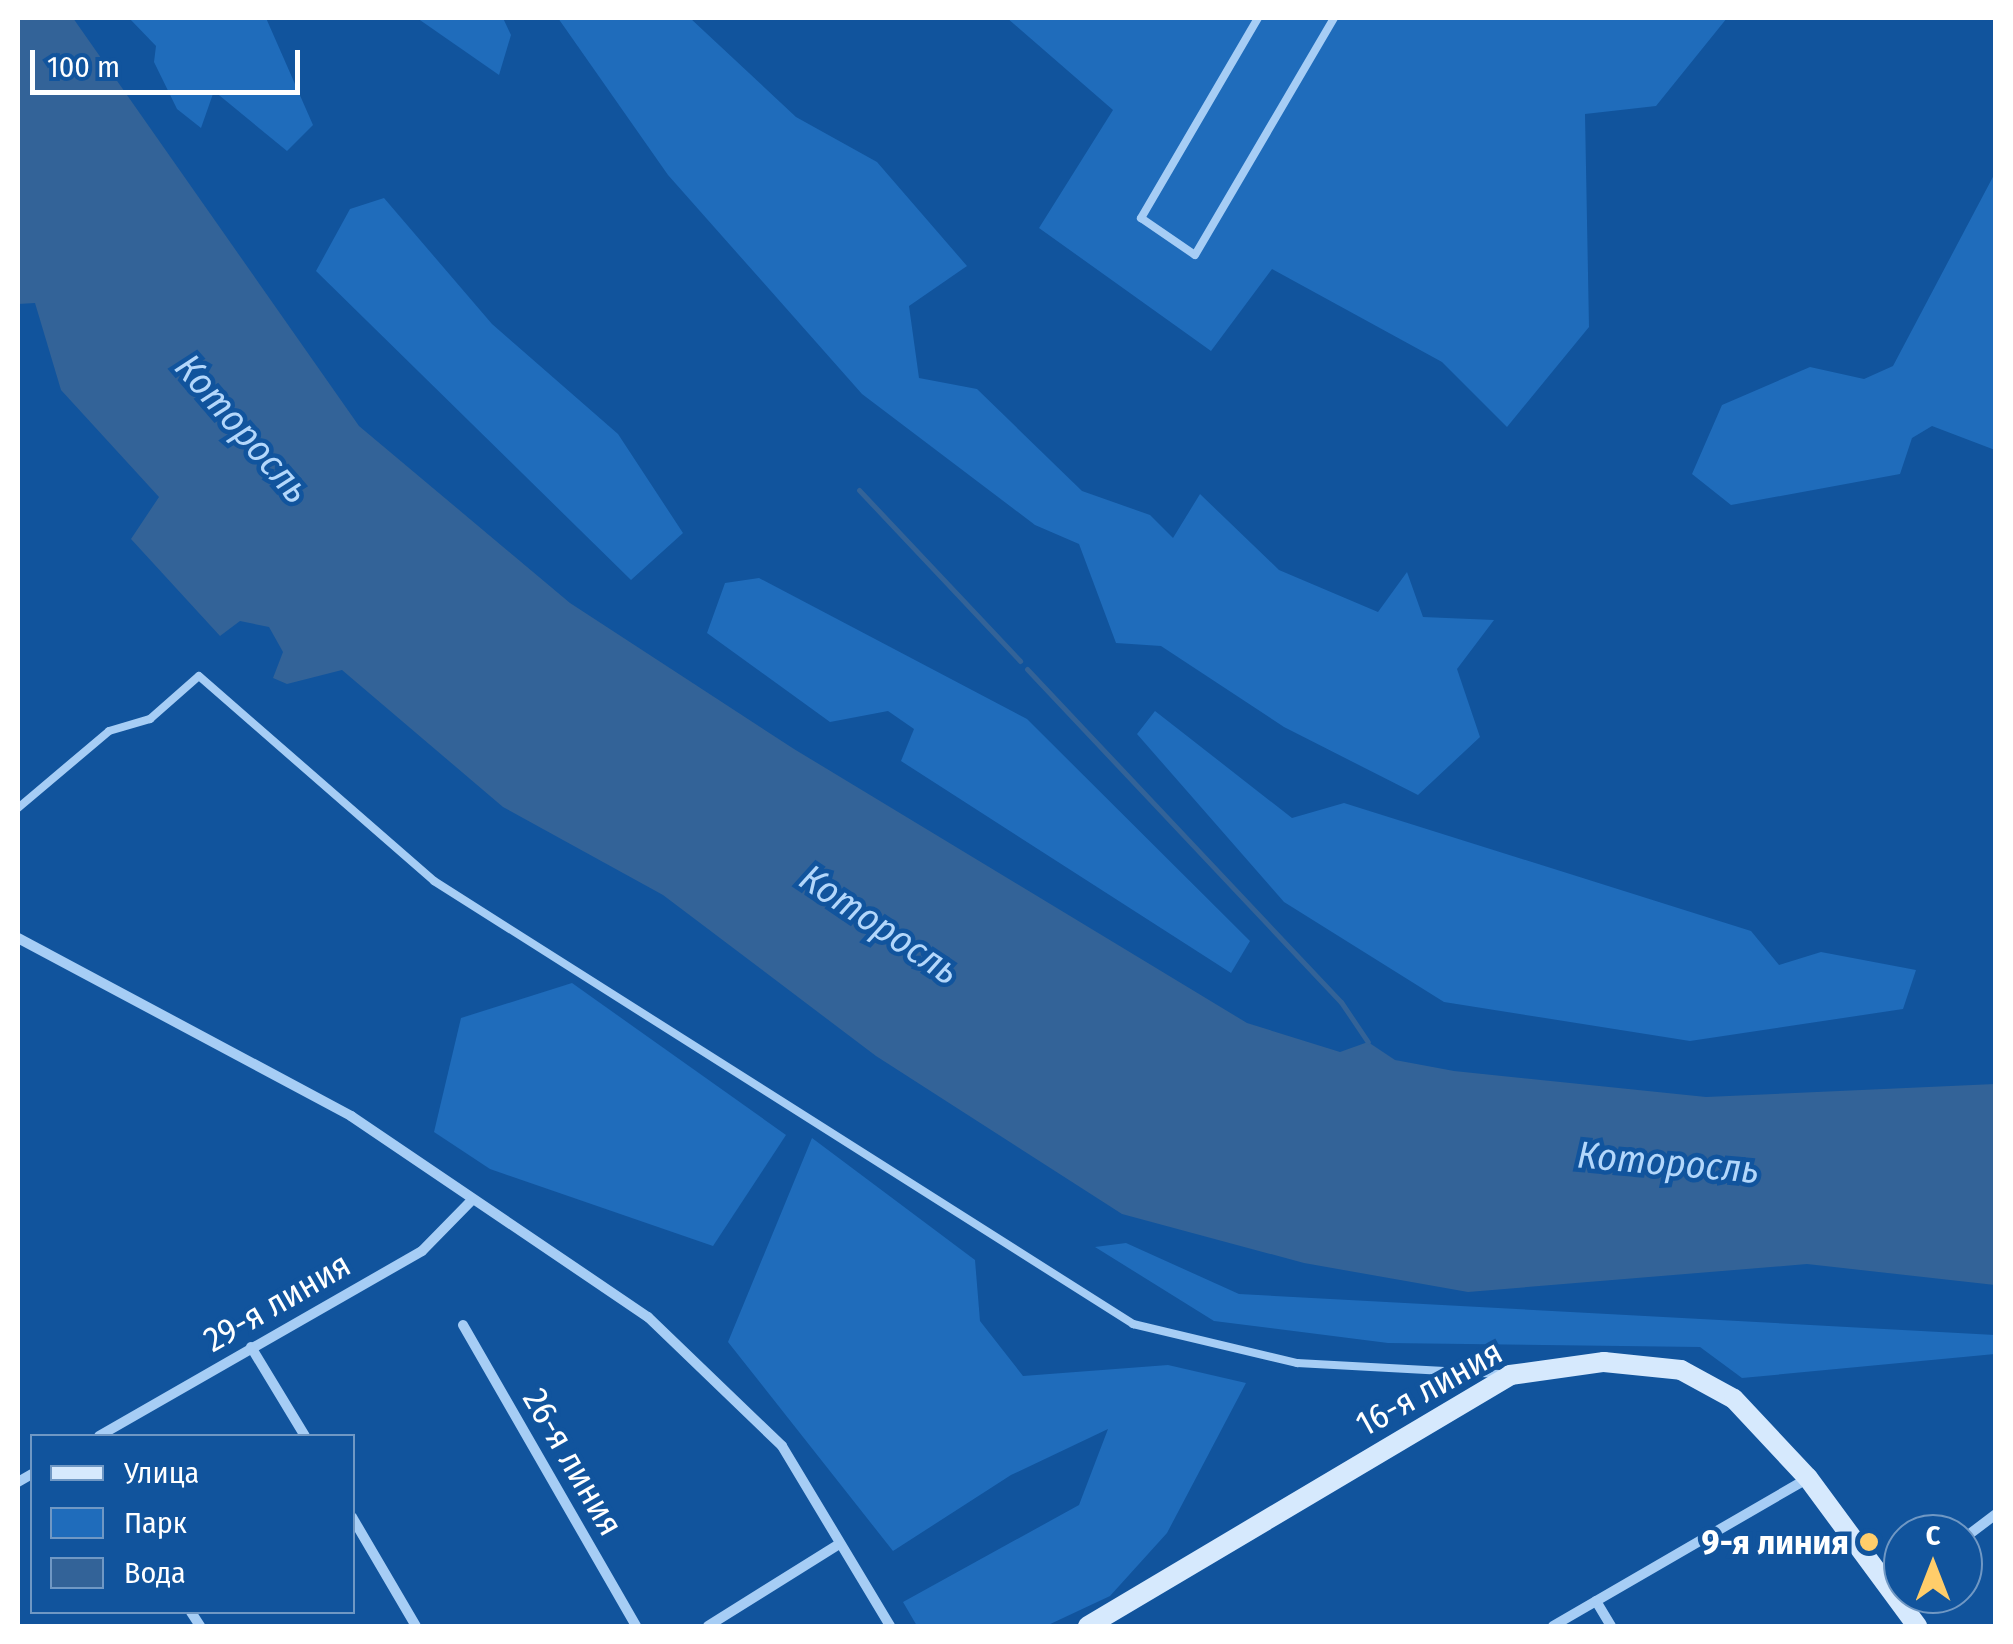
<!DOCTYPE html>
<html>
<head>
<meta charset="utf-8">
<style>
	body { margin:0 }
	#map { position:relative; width:2013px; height:1644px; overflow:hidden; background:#11549d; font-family:"Fira Sans Condensed",sans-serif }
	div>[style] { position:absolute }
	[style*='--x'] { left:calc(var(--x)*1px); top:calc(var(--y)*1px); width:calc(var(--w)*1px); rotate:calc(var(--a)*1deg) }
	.green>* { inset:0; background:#1f6cbb }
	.water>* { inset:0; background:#336398 }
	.stream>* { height:5px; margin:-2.5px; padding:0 2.5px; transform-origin:2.5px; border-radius:2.5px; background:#336398 }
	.lane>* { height:8px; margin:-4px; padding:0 4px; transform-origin:4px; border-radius:4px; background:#a6cdf5 }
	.street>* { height:10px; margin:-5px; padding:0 5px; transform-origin:5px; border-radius:5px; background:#a6cdf5 }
	.secondary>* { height:20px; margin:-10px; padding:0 10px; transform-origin:10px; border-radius:10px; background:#d6e9fd }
	.dots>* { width:28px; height:28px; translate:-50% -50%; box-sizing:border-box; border:5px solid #11549d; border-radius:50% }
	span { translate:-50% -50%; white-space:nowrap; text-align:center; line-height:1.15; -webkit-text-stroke:9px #11549d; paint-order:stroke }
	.street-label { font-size:35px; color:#fff }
	.poi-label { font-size:35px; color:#fff; font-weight:700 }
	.right { translate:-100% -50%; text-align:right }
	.water-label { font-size:38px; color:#b3d7fb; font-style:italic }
	.frame { position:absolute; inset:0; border:20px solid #fff; pointer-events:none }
	.legend { position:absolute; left:30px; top:1434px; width:325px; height:180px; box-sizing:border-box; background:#11549d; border:2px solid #7098c4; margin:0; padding:12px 18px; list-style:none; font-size:30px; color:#fff }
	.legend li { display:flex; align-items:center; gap:20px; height:50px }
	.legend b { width:50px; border:2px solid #7098c4 }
	.north { position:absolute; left:1883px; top:1514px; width:100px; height:100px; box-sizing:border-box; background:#11549d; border:2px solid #7098c4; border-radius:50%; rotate:0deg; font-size:28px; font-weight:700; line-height:40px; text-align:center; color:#fff }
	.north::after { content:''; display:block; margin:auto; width:35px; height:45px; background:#ffcd6a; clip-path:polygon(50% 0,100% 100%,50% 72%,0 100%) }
	.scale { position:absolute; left:30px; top:50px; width:270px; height:45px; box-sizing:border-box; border:5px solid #fff; border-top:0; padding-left:12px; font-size:30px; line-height:35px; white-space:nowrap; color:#fff; -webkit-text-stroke:8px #11549d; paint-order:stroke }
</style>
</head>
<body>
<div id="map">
	<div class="green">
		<div style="clip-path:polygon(129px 18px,266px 18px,313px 125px,287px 151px,214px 91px,201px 128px,177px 109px,154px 62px,156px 46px)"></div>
		<div style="clip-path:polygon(417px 18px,503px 18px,511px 35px,499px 75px)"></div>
		<div style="clip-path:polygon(558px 18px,690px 18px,796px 117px,877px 162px,967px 266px,909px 306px,919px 378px,977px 389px,1082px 491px,1150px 515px,1173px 538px,1200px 494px,1279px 570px,1378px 612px,1407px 572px,1423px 617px,1494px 620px,1457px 669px,1480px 737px,1418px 795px,1284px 727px,1161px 646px,1116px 643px,1079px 544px,1035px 525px,862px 394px,668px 175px)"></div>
		<div style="clip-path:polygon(1007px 18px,1727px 18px,1656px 106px,1585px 114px,1589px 327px,1507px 427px,1442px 362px,1272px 269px,1211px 351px,1039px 228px,1113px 110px)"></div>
		<div style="clip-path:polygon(1995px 173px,1995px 450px,1932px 426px,1912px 438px,1900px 474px,1731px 505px,1692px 474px,1722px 405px,1810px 367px,1864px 379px,1893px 366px)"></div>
		<div style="clip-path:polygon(384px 198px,492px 324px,618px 434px,683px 533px,631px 580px,316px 271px,350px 209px)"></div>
		<div style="clip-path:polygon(759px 578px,1027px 719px,1250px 941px,1231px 973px,901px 761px,914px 729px,888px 711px,830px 722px,707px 633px,725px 583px)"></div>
		<div style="clip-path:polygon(1155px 711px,1292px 818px,1344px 803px,1751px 931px,1779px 965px,1821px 952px,1916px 970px,1903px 1009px,1690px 1041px,1444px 1002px,1284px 902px,1137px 734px)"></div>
		<div style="clip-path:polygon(572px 983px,786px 1135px,713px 1246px,490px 1169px,434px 1132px,461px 1018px)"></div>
		<div style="clip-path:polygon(812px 1138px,975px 1260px,980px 1321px,1023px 1376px,1168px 1365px,1246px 1383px,1167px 1533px,1110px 1596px,1046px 1626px,917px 1626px,903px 1602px,1079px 1505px,1108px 1429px,1011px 1475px,893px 1551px,728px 1342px)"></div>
		<div style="clip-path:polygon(1126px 1243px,1239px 1294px,1995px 1335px,1995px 1354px,1742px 1378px,1700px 1347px,1388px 1343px,1214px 1321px,1095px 1247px)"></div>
	</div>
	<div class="water">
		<div style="clip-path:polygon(18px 18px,73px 18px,359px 426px,570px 603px,794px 749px,1247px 1023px,1340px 1052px,1368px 1042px,1395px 1060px,1454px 1071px,1706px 1097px,1995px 1084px,1995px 1285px,1807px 1264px,1468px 1292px,1304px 1263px,1122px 1214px,876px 1056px,663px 895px,503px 807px,342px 670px,287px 684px,273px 678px,283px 652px,269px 627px,240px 621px,220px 636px,131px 539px,159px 497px,61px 390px,35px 303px,18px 304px)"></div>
	</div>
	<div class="stream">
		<div style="--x:859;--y:490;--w:235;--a:46.7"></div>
		<div style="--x:1027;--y:669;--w:458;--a:46.7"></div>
		<div style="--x:1341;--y:1002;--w:48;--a:56"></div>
	</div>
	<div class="lane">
		<div style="--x:1258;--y:18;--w:232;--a:120.3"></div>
		<div style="--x:1141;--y:218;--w:65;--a:34.4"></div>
		<div style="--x:1195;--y:255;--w:275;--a:-59.6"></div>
		<div style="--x:18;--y:808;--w:119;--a:-40.2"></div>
		<div style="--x:109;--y:731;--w:43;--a:-16.3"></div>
		<div style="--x:150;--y:719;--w:65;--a:-41.3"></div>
		<div style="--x:199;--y:676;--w:312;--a:41.1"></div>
		<div style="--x:434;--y:881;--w:828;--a:32.36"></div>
		<div style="--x:1133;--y:1324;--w:169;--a:13.4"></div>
		<div style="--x:1297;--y:1363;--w:203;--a:3.1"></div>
	</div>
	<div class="street">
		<div style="--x:18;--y:938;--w:378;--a:28.1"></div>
		<div style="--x:351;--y:1116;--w:359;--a:34.1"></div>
		<div style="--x:648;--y:1317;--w:186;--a:43.9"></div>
		<div style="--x:782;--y:1446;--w:210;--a:59"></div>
		<div style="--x:463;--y:1325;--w:347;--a:60.1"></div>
		<div style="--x:251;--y:1347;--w:104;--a:58.8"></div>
		<div style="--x:99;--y:1436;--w:372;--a:-29.8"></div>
		<div style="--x:422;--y:1251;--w:70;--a:-45.6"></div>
		<div style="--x:18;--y:1482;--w:16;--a:-30"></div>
		<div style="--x:352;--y:1517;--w:126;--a:59.6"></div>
		<div style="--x:1963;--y:1539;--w:41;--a:-37.1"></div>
		<div style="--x:1596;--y:1601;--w:29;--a:59"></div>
		<div style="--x:191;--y:1612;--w:17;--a:57"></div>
		<div style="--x:708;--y:1626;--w:151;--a:-32"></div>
		<div style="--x:1553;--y:1626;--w:293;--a:-30.1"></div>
	</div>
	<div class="secondary">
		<div style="--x:1088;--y:1626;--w:491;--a:-30.7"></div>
		<div style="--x:1510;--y:1375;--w:95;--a:-7.9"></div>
		<div style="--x:1604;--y:1362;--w:77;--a:5.9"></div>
		<div style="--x:1681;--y:1370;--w:60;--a:28.7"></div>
		<div style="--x:1734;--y:1399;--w:108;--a:46.9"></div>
		<div style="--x:1808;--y:1478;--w:184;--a:53.6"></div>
	</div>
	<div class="dots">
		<div style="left:1869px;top:1542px;background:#ffcd6a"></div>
	</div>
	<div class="street-label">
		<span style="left:277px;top:1302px;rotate:-30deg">29-я линия</span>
		<span style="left:1429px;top:1388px;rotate:-29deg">16-я линия</span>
		<span style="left:573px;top:1462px;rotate:60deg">26-я линия</span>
	</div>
	<div class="poi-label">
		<span class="right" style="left:1849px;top:1542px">9-я линия</span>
	</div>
	<div class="water-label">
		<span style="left:242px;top:429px;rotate:49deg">Которосль</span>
		<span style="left:879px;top:925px;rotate:34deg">Которосль</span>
		<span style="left:1668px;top:1163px;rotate:5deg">Которосль</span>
	</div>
	<div class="frame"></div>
	<ul class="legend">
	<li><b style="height:12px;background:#d6e9fd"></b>Улица</li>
	<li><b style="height:28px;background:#1f6cbb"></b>Парк</li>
	<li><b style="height:28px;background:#336398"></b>Вода</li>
	</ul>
	<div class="north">С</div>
	<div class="scale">100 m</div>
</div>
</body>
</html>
